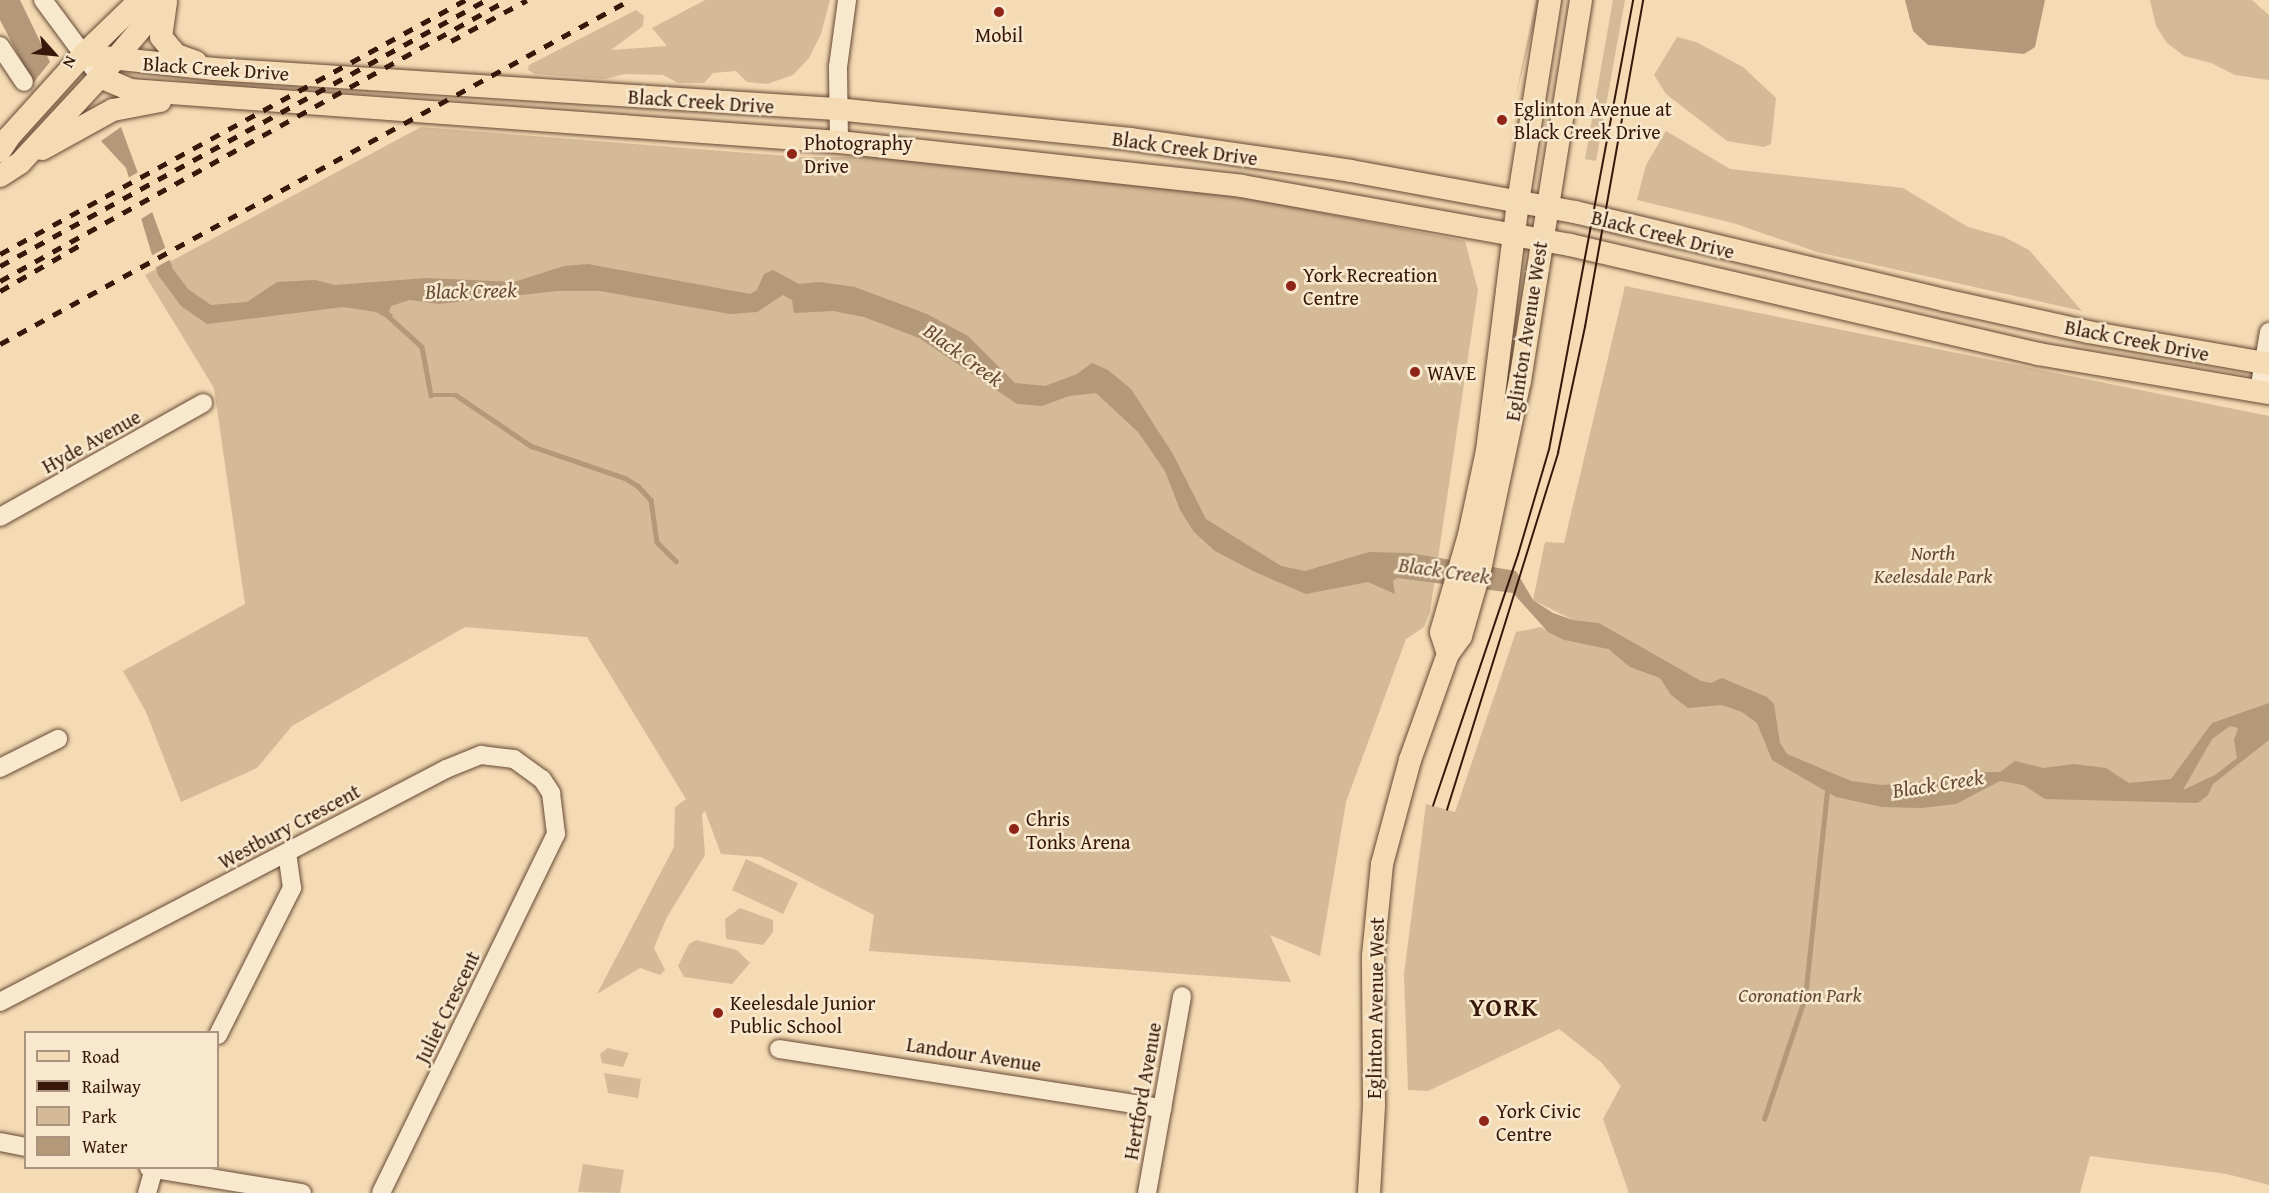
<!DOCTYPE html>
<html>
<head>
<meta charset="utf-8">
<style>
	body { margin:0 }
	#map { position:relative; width:2269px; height:1193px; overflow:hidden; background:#f4dbb4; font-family:"Gentium Book Plus",serif }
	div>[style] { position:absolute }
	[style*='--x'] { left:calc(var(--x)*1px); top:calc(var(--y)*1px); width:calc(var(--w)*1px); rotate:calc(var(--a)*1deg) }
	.green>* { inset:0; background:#d4ba97 }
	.water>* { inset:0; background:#b3987a }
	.pier>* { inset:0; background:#f4dbb4 }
	.stream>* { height:4.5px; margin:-2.25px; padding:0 2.25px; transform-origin:2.25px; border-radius:2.25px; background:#b3987a }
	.roads { filter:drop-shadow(0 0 2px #664834) drop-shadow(0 0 2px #664834) }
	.minor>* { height:18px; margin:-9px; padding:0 9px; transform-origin:9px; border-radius:9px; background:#f8e8ce }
	.major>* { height:22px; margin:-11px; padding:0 11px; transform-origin:11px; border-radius:11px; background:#f4dbb4 }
	.tram>* { height:1.5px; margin:-0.75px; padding:0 0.75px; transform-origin:0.75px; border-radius:0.75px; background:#361709 }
	.rail>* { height:4.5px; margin-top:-2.25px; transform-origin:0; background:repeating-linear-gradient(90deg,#361709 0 10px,transparent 0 20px) }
	.dots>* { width:16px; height:16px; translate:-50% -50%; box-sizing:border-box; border:3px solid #f8e8ce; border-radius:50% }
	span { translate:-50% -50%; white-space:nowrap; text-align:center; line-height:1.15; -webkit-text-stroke:5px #f8e8ce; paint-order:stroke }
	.poi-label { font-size:20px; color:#361709 }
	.left { translate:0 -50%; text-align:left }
	.street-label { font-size:20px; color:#361709 }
	.park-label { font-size:20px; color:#654834; font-style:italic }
	.water-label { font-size:21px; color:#684b36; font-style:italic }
	.district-label { font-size:26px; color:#361709; font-weight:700; letter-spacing:1.5px }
	.legend { position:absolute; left:24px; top:1031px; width:195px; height:138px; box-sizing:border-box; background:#f8e8ce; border:2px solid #aa947f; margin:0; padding:8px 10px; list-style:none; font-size:18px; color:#361709 }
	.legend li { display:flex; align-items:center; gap:12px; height:30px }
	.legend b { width:30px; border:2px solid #aa947f }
	.north { position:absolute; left:24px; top:24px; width:60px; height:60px; -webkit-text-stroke:4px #f8e8ce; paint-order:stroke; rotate:117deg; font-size:16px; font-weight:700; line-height:24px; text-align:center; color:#361709 }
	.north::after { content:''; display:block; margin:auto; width:21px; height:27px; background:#361709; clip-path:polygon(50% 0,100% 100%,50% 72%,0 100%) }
</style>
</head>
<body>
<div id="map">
	<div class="green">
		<div style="clip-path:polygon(705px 0,830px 0,821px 34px,809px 58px,793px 75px,767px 84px,747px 82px,736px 71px,713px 73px,704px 83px,678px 83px,663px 75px,625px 74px,605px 79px,535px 74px,528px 70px,529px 65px,636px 10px,644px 16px,643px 26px,611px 50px,667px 46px,652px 28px)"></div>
		<div style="clip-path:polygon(1536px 0,1540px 0,1539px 6px,1515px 99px)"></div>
		<div style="clip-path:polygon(1613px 0,1625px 0,1596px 161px,1585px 159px)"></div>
		<div style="clip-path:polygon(2150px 0,2252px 0,2269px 15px,2269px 80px,2235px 75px,2211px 63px,2184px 56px,2167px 43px,2156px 26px)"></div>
		<div style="clip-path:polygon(1677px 37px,1696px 42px,1743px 67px,1776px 98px,1771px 144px,1764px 147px,1727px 141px,1666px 94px,1654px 75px)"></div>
		<div style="clip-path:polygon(421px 127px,800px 157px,882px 157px,1168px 188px,1270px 202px,1465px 241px,1478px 290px,1430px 612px,1424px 627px,1406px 639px,1346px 802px,1320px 956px,1270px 935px,1291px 982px,869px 951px,874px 915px,761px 857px,721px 854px,705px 811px,702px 814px,705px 855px,667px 917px,654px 948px,665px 970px,660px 975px,640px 968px,597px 994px,674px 847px,675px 807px,686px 799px,587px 637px,465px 627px,292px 726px,257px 768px,181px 802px,146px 712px,123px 671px,245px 604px,214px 388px,145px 275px)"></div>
		<div style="clip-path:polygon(1666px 131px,1730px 169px,1903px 188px,1968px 227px,2004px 237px,2029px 250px,2082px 311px,1817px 252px,1733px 223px,1637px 200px,1646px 165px)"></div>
		<div style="clip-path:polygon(1625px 286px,2269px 416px,2269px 1185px,2227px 1174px,2090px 1156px,2080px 1193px,1629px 1193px,1603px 1119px,1621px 1086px,1601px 1062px,1559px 1029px,1428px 1091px,1408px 1090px,1404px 974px,1426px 804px,1455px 812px,1516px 632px,1541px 627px,1564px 640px,1603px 647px,1619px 656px,1637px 645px,1599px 623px,1573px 620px,1533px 600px,1545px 542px,1564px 543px)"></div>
		<div style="clip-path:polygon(746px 859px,798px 883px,783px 914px,732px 890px)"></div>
		<div style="clip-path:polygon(740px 908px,773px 920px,773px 932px,763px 945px,726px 939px,725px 919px)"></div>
		<div style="clip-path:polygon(696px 940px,737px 950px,750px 963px,732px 984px,684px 977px,678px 966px,689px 944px)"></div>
		<div style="clip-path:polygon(608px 1048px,629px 1053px,623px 1067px,602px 1063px,600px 1054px)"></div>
		<div style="clip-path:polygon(604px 1073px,641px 1079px,638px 1098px,608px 1093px)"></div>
		<div style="clip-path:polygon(583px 1164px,624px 1170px,620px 1193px,578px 1192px)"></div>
	</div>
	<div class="water">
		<div style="clip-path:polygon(0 0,20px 0,50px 62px,33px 83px,0 20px)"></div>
		<div style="clip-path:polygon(1905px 0,2045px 0,2035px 47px,2024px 54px,1928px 45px,1913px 31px)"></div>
		<div style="clip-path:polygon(evenodd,121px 127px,173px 269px,188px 289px,211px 305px,247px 302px,277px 282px,315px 280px,335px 285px,426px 278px,514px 282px,564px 266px,588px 264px,750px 294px,757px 290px,764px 274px,773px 270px,799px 284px,819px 282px,855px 287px,927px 314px,968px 336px,1015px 383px,1045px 386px,1077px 374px,1092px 363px,1108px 370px,1131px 389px,1173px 454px,1206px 519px,1281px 566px,1305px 571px,1369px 552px,1410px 553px,1516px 571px,1533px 600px,1553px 613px,1573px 620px,1599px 623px,1701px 681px,1711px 683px,1722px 678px,1767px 697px,1774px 704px,1780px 743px,1787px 754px,1851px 781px,1882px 785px,1974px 777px,1982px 772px,2000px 772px,2015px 761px,2043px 768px,2074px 764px,2106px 768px,2129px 783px,2171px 779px,2212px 723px,2269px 703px,2269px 740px,2213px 784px,2208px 795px,2198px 803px,2045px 799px,2023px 785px,2000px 781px,1956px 804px,1922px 808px,1882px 807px,1836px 797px,1772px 760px,1757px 723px,1742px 712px,1722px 705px,1688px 708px,1671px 695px,1660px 678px,1630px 667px,1608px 649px,1564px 640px,1548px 632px,1513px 593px,1397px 578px,1393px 581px,1395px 594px,1368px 582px,1306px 594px,1255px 572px,1215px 551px,1194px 532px,1180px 510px,1165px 471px,1138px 432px,1096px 393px,1069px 396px,1042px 406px,1017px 404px,919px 338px,864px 317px,833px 311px,794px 313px,792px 300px,783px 295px,757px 312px,730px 314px,600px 291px,558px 291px,439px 304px,410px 300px,391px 306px,389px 312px,393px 315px,388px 319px,376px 312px,343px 307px,207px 324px,181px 306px,158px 275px,126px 168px,101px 141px,121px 127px,2230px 726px,2238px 728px,2234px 740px,2237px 758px,2215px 775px,2183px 790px,2212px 739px,2230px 726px)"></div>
	</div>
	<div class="pier">
		<div style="clip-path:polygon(142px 170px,154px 211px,138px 221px,126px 179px)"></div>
		<div style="clip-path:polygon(167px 247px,171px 259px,153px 269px,149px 257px)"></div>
	</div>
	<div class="stream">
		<div style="--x:387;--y:315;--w:47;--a:42.4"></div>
		<div style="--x:422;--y:347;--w:49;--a:79.4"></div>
		<div style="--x:431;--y:395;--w:25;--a:0"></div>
		<div style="--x:456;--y:395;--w:91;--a:34.2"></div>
		<div style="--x:531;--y:446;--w:99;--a:18.8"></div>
		<div style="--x:625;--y:478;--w:15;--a:32"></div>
		<div style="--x:638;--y:486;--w:19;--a:47"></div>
		<div style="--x:651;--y:500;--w:42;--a:81.9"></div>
		<div style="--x:657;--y:542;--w:27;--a:45"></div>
		<div style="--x:1764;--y:1119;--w:129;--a:-71.4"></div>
		<div style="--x:1805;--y:997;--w:206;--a:-83.9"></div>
	</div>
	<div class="roads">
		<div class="minor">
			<div style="--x:43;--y:0;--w:96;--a:53.5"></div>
			<div style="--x:0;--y:46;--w:43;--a:56.3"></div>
			<div style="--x:839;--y:142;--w:75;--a:-90.8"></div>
			<div style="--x:838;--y:67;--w:68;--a:-82.3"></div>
			<div style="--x:2259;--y:391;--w:60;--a:-80.4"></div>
			<div style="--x:0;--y:517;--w:233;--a:-29.3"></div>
			<div style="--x:0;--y:768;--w:65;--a:-26.6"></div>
			<div style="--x:0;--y:1002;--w:503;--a:-27.58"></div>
			<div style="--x:446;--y:769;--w:38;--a:-22"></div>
			<div style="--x:481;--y:755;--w:33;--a:7"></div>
			<div style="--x:514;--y:759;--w:34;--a:36"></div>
			<div style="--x:542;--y:779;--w:17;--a:57"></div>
			<div style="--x:551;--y:793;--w:41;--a:83"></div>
			<div style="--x:556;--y:834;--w:399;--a:116"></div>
			<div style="--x:218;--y:1035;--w:165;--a:-63.3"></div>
			<div style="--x:292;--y:888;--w:35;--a:-98"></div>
			<div style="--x:779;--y:1049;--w:388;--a:8.8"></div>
			<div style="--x:0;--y:1142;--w:26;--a:11"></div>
			<div style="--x:149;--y:1168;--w:155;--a:9.3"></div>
			<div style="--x:147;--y:1193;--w:26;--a:-74"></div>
			<div style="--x:1147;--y:1193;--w:200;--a:-79.9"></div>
		</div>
		<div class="major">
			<div style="--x:166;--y:2;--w:35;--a:98"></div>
			<div style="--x:161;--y:37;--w:23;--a:50"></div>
			<div style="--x:176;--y:55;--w:21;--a:19"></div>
			<div style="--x:83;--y:55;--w:132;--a:6.1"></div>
			<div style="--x:214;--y:69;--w:623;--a:3.68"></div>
			<div style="--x:836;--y:109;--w:296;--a:5.8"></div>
			<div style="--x:1130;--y:139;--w:223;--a:8.2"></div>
			<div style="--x:1351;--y:171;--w:228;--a:10.4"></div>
			<div style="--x:1575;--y:212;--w:379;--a:13.4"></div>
			<div style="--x:1944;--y:300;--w:148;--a:12.5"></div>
			<div style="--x:2088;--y:332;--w:184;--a:10"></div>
			<div style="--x:100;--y:77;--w:33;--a:23"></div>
			<div style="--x:130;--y:90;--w:711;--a:4.19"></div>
			<div style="--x:839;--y:142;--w:405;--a:6.2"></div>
			<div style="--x:1242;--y:186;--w:333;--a:10.2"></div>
			<div style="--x:1570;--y:245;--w:481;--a:13.1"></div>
			<div style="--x:2038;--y:354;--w:234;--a:9.6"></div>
			<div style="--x:42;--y:149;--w:81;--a:-28.8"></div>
			<div style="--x:113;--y:110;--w:48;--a:-10.8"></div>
			<div style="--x:0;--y:151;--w:17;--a:-57"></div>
			<div style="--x:9;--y:137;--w:110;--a:-47.9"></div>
			<div style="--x:83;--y:55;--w:79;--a:-44"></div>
			<div style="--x:0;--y:176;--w:24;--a:-33"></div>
			<div style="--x:20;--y:163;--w:117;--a:-47.1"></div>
			<div style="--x:100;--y:77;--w:101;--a:-49.8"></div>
			<div style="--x:1448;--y:654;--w:23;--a:-108"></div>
			<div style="--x:1441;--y:632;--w:101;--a:-73.9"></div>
			<div style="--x:1469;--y:535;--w:86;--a:-77.9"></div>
			<div style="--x:1487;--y:451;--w:251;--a:-82.9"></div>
			<div style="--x:1518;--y:202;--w:205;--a:-81"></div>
			<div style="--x:1369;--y:1193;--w:88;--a:-86.7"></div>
			<div style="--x:1374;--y:1105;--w:149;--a:-90.4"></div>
			<div style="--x:1373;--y:956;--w:92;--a:-84.4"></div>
			<div style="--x:1382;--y:864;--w:108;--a:-74.9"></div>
			<div style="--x:1410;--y:760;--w:113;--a:-70.3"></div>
			<div style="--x:1448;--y:654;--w:22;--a:-54"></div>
			<div style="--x:1461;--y:636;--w:69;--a:-73.9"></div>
			<div style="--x:1480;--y:570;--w:193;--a:-78.1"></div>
			<div style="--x:1520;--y:381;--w:386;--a:-80.9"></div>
		</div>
	</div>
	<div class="tram">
		<div style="--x:1433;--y:806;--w:265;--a:-71.3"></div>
		<div style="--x:1518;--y:555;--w:109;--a:-73.6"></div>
		<div style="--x:1549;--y:450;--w:458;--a:-79.4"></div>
		<div style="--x:1447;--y:810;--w:374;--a:-72.7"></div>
		<div style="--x:1558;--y:453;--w:129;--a:-77.9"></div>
		<div style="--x:1585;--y:327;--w:332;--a:-79.9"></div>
	</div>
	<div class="rail">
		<div style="--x:451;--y:41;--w:86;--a:-28.3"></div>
		<div style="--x:0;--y:254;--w:530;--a:-28.64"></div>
		<div style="--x:0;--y:266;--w:554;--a:-28.69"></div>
		<div style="--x:0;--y:281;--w:580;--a:-29"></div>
		<div style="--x:0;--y:291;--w:92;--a:-29.9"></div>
		<div style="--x:0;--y:344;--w:718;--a:-28.64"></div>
	</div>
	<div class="dots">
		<div style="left:999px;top:12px;background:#8f2418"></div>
		<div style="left:1502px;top:120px;background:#8f2418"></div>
		<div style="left:792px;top:154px;background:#8f2418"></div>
		<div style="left:1291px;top:286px;background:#8f2418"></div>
		<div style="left:1415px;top:372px;background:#8f2418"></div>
		<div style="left:1014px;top:829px;background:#8f2418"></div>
		<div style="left:718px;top:1013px;background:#8f2418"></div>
		<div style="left:1484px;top:1121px;background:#8f2418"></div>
	</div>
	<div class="poi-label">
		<span style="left:999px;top:34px">Mobil</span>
		<span class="left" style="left:1514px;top:120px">Eglinton Avenue at<br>Black Creek Drive</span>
		<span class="left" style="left:804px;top:154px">Photography<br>Drive</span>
		<span class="left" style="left:1303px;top:286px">York Recreation<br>Centre</span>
		<span class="left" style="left:1427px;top:372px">WAVE</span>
		<span class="left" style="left:1026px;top:830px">Chris<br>Tonks Arena</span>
		<span class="left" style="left:730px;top:1014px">Keelesdale Junior<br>Public School</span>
		<span class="left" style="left:1496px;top:1122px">York Civic<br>Centre</span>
	</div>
	<div class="street-label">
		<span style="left:216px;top:68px;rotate:4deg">Black Creek Drive</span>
		<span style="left:701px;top:101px;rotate:4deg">Black Creek Drive</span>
		<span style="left:1185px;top:148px;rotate:8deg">Black Creek Drive</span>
		<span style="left:1663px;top:234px;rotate:14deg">Black Creek Drive</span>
		<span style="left:1526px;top:331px;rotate:-81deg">Eglinton Avenue West</span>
		<span style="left:2137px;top:340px;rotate:11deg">Black Creek Drive</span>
		<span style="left:91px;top:441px;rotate:-29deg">Hyde Avenue</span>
		<span style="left:289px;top:826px;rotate:-28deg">Westbury Crescent</span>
		<span style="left:447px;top:1007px;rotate:-64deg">Juliet Crescent</span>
		<span style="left:1375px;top:1008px;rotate:-89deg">Eglinton Avenue West</span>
		<span style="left:974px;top:1054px;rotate:9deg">Landour Avenue</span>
		<span style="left:1142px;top:1091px;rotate:-80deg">Hertford Avenue</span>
	</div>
	<div class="park-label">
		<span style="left:1933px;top:564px">North<br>Keelesdale Park</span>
		<span style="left:1800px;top:994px">Coronation Park</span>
	</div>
	<div class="water-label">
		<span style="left:471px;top:291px;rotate:-1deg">Black Creek</span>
		<span style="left:963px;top:355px;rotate:36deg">Black Creek</span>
		<span style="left:1444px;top:571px;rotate:8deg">Black Creek</span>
		<span style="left:1938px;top:784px;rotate:-9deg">Black Creek</span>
	</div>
	<div class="district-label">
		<span style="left:1504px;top:1007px">YORK</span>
	</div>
	<ul class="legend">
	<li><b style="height:8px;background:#f4dbb4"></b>Road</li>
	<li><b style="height:8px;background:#361709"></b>Railway</li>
	<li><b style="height:16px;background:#d4ba97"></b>Park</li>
	<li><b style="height:16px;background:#b3987a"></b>Water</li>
	</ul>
	<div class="north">N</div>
</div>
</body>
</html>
